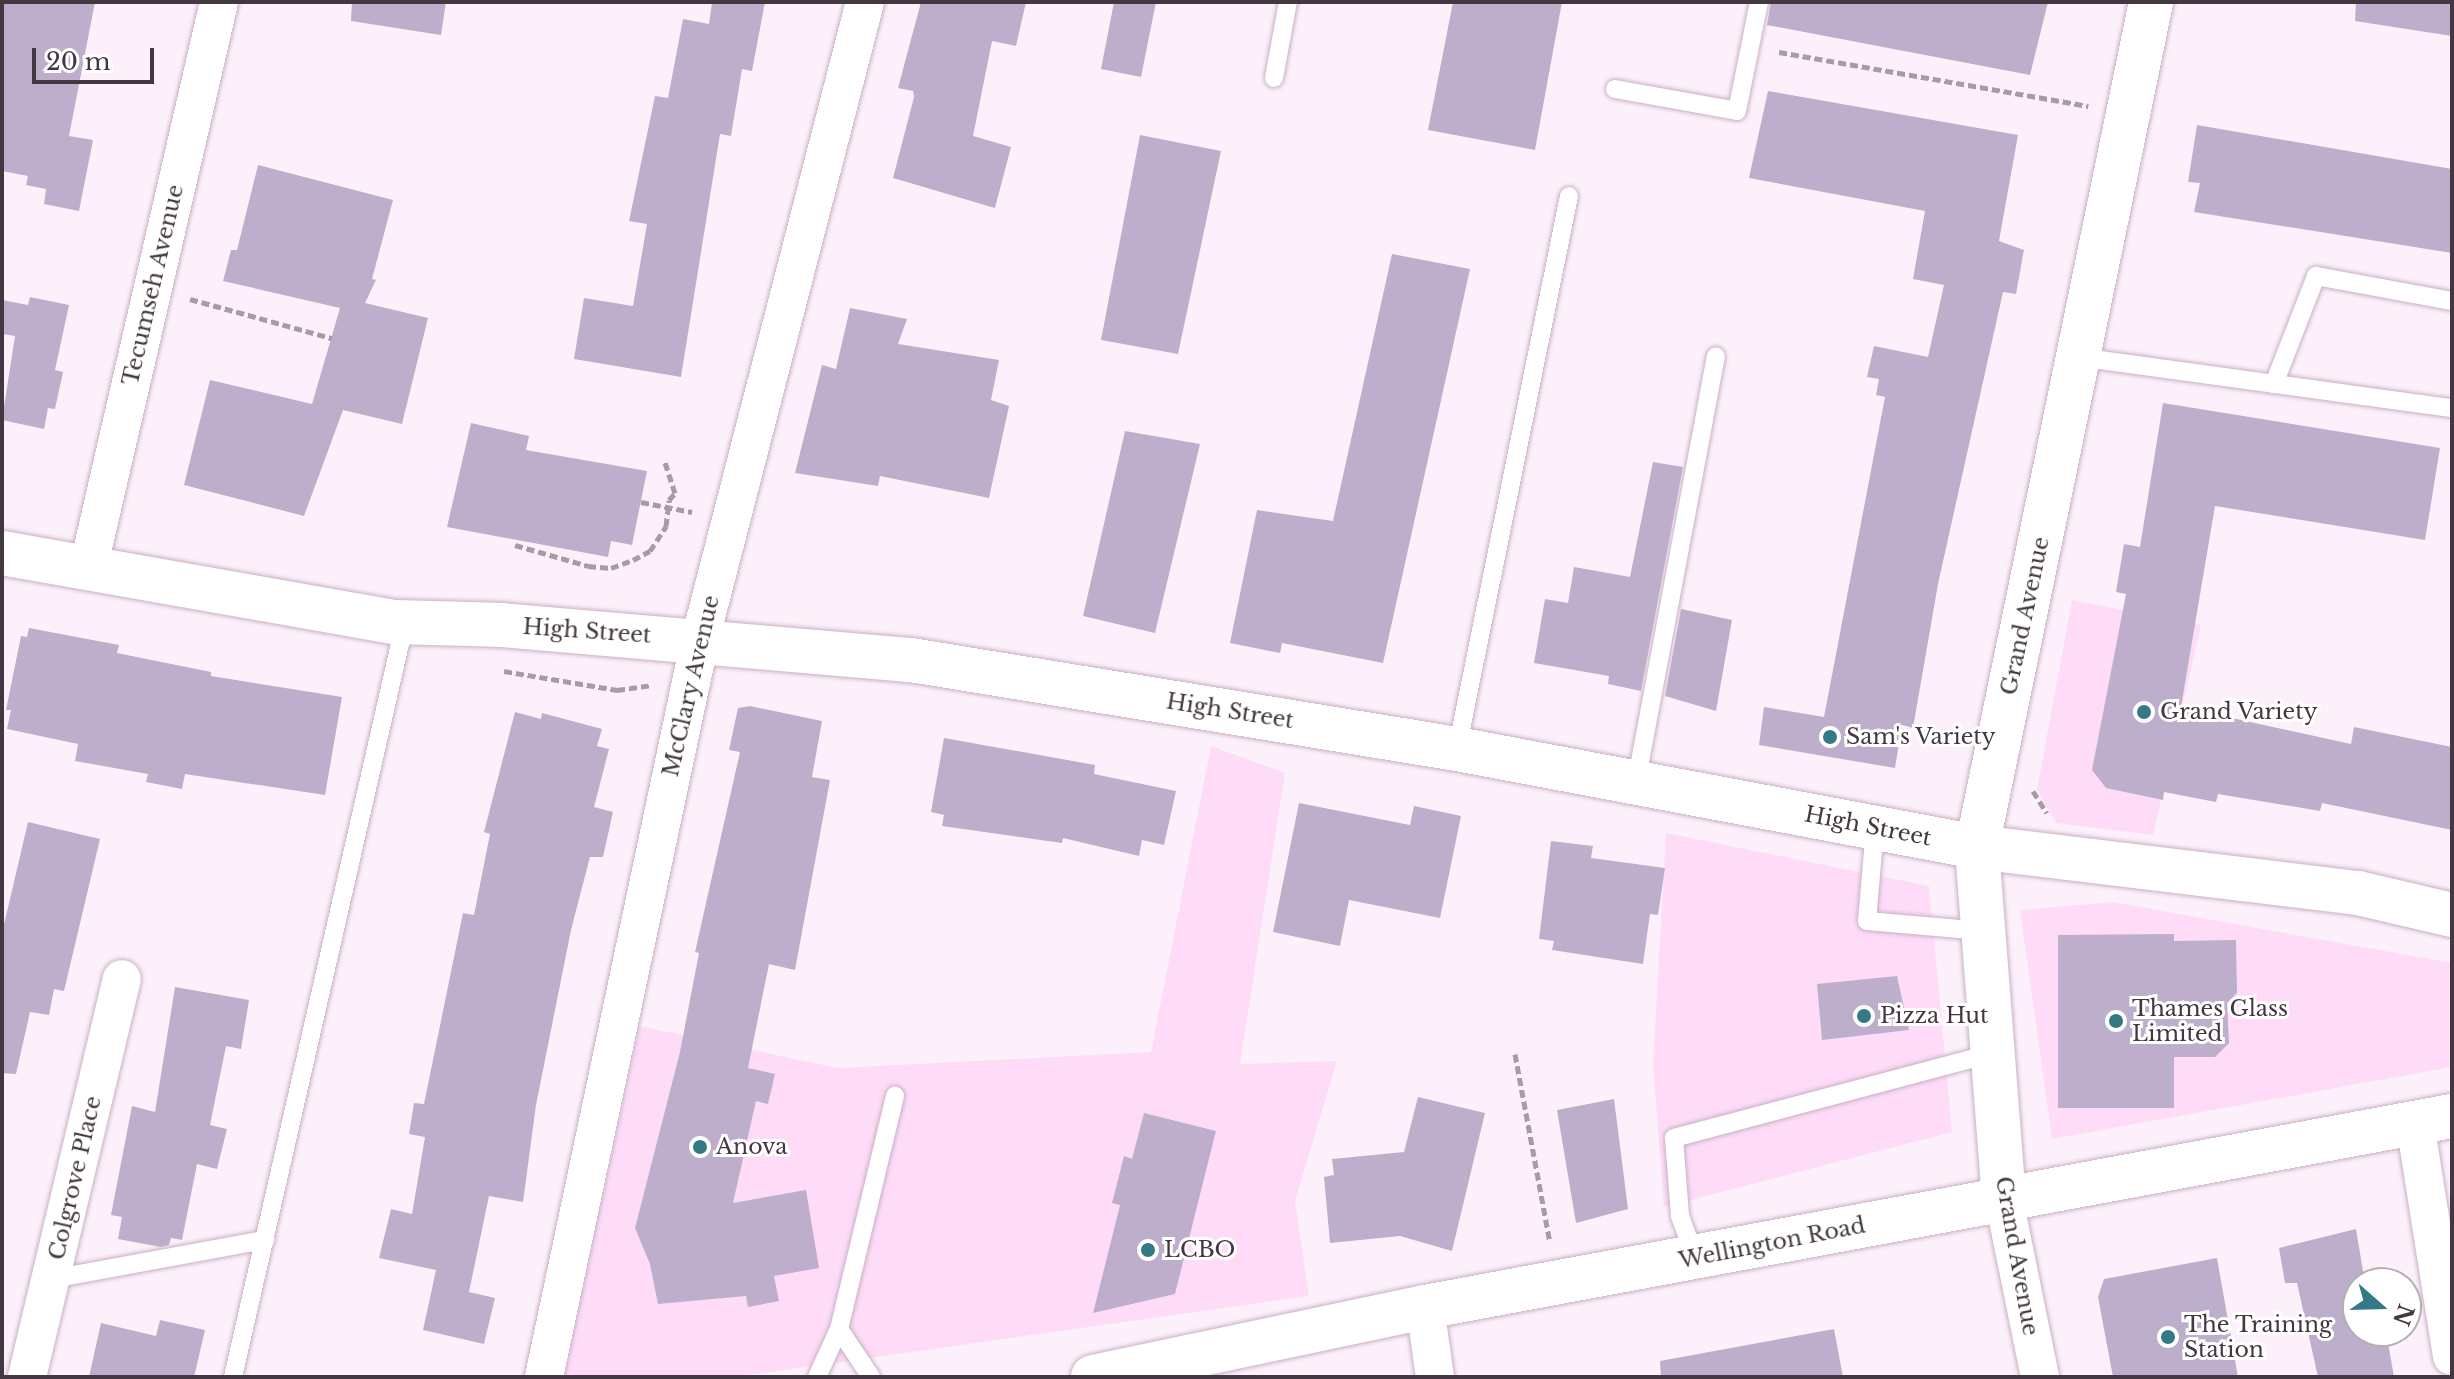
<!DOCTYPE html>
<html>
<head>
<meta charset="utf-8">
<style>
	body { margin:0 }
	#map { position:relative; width:2454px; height:1379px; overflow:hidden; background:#fcf1fa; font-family:"Libre Baskerville",serif }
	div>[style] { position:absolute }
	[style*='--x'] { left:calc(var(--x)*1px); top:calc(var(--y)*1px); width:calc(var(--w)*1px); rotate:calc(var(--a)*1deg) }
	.built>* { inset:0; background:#fedcf8 }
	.building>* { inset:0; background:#bdafcc }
	.path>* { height:5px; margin-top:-2.5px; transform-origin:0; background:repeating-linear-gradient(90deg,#a79ca5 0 8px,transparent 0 12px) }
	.roads { filter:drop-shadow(0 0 2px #caafc5) drop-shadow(0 0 2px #caafc5) }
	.service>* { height:18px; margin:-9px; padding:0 9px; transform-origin:9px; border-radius:9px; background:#fff }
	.minor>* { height:38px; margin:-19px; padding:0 19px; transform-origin:19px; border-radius:19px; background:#fff }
	.tertiary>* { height:44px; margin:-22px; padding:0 22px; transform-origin:22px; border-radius:22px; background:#fff }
	.secondary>* { height:44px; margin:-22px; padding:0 22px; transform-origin:22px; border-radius:22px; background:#fff }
	.dots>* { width:22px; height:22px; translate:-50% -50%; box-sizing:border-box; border:4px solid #fff; border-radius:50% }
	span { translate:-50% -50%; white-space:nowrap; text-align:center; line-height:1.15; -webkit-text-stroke:6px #fff; paint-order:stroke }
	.street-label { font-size:22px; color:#433841 }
	.poi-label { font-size:22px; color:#433841 }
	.left { translate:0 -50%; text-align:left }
	.frame { position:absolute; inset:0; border:4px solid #433841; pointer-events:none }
	.north { position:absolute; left:2342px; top:1267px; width:80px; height:80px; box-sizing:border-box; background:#fff; border:2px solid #b4afb3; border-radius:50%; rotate:110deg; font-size:22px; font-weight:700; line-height:32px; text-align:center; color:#433841 }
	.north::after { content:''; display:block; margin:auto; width:28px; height:36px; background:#347a86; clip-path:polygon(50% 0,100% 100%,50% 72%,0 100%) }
	.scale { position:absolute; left:32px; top:48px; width:122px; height:36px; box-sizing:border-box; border:4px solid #433841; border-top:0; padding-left:10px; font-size:24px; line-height:28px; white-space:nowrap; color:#433841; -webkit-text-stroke:6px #fff; paint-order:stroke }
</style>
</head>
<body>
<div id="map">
	<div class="built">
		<div style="clip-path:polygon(2072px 600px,2201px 625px,2153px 835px,2056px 823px,2037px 790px)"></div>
		<div style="clip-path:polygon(1211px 746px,1285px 773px,1240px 1064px,1337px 1061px,1295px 1201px,1309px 1296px,735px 1377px,564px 1377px,640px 1026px,838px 1068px,1151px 1052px)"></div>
		<div style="clip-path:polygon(1666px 833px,1929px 886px,1952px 1132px,1664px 1207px,1653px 1065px)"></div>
		<div style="clip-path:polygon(2113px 902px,2452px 963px,2452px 1067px,2052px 1139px,2020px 910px)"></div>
	</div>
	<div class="building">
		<div style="clip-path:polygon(2px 2px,95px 2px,69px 136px,93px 140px,79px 211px,44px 204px,46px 189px,26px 185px,28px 176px,2px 171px)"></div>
		<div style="clip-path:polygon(352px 2px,446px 2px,441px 35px,351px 21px)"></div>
		<div style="clip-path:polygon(712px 2px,765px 2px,752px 71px,742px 69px,731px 136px,720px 134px,681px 377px,574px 359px,584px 298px,633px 306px,647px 224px,629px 221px,655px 96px,668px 98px,683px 19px,709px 24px)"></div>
		<div style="clip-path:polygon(921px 2px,1026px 2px,1016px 46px,992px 41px,973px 136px,1011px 147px,995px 208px,893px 178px,914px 97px,913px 91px,898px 88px)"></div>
		<div style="clip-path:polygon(1114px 2px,1156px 2px,1141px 77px,1101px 69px)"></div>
		<div style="clip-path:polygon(1453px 2px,1562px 2px,1535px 150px,1428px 130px)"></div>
		<div style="clip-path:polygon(1771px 2px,2048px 2px,2030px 75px,1767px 25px)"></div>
		<div style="clip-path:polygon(2356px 2px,2452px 2px,2452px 36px,2355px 21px)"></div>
		<div style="clip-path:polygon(1768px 91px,2018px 135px,1999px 241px,2024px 250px,2016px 294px,2003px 292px,1938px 584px,1913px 728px,1902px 725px,1895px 768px,1759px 745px,1764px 707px,1824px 717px,1885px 397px,1876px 395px,1879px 379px,1867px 377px,1874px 346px,1928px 357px,1944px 285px,1913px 279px,1925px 211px,1749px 178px)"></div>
		<div style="clip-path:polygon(2197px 125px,2452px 169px,2452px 253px,2194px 212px,2200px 183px,2188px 182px)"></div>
		<div style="clip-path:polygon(1140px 135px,1221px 151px,1178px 354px,1101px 340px)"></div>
		<div style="clip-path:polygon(258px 165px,393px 200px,372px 279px,376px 280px,365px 303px,428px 318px,402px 424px,343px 410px,304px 516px,184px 485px,210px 380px,312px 404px,340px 308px,223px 281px,231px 250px,237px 250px)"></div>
		<div style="clip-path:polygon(1392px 254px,1470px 269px,1383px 663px,1282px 643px,1280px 653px,1230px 643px,1257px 510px,1333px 521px)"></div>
		<div style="clip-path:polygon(30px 297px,69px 305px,55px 370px,63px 372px,55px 409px,48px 408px,44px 429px,2px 420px,15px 336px,2px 334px,2px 300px,28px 305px)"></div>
		<div style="clip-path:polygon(850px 308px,907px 319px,898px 344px,999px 360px,991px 400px,1009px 406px,989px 498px,880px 476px,878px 486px,795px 473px,822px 365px,836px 369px)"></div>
		<div style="clip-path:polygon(2163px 403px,2440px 448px,2425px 540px,2215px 506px,2181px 707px,2351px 744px,2354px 727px,2452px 747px,2452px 830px,2322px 803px,2320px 811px,2218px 794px,2216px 802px,2164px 792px,2163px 800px,2106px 788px,2092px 770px,2126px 594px,2116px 592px,2124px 544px,2140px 547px)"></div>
		<div style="clip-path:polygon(471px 423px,529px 436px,526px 450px,647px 471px,632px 545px,611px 541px,608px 557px,447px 527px)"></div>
		<div style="clip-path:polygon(1125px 431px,1200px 444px,1155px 633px,1083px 616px)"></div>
		<div style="clip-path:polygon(1653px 462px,1683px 467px,1641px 691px,1608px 684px,1609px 676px,1534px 663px,1545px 599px,1568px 603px,1574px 567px,1630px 577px)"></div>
		<div style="clip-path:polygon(1681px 609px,1732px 620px,1716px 711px,1665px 696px)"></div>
		<div style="clip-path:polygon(29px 628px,119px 645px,117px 653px,211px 672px,211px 676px,342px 697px,325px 795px,185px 774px,182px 789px,146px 782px,148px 774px,75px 761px,78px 744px,7px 729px,11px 710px,6px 710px,21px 636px,27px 637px)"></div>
		<div style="clip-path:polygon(750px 706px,822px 721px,812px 777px,830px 780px,795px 970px,769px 964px,748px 1068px,775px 1074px,768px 1104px,756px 1101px,733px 1203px,806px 1190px,819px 1268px,774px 1276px,779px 1301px,748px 1307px,746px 1296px,658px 1304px,650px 1264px,635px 1228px,680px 1052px,699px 953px,695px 952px,740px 752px,729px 750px,738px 708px)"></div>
		<div style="clip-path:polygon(515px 712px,541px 719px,542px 713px,602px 729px,597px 746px,609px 749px,594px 807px,613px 812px,603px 857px,590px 857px,571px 930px,536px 1105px,523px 1202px,489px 1196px,469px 1292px,495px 1298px,484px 1344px,423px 1330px,436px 1270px,379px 1258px,391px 1209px,412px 1214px,425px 1137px,409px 1134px,414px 1103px,424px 1104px,463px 913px,474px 915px,490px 834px,484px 832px)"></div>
		<div style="clip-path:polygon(944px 738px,1095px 765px,1094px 774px,1176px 791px,1164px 845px,1142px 840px,1139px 856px,1063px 838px,1062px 843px,942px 826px,944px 815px,931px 812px)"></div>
		<div style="clip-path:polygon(1299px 803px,1410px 825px,1414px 806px,1461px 816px,1440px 918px,1349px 900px,1340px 946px,1273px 932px)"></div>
		<div style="clip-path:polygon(28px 822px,100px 839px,64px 991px,54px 989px,49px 1015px,30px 1012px,16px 1074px,2px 1073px,2px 933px)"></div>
		<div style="clip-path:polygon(1551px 841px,1593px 846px,1591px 858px,1665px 868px,1658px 915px,1650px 914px,1643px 964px,1552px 950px,1554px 941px,1539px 939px)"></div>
		<div style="clip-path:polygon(2174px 934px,2174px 941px,2236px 940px,2237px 993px,2227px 1003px,2229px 1043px,2215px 1057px,2174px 1057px,2174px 1108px,2058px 1108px,2058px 935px)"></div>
		<div style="clip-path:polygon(1897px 976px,1909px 1030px,1822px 1040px,1817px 984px)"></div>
		<div style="clip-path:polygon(175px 987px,249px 1000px,241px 1049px,226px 1046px,210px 1125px,227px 1129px,217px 1169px,197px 1164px,182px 1240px,171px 1238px,169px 1245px,161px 1247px,118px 1239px,122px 1217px,111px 1215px,132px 1106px,155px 1112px)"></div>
		<div style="clip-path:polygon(1418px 1097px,1485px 1113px,1452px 1251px,1400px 1236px,1330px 1243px,1324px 1177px,1334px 1175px,1332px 1159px,1404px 1152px)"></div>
		<div style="clip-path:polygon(1614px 1099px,1628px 1209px,1576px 1223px,1557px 1110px)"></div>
		<div style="clip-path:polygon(1144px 1113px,1216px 1131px,1175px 1294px,1093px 1313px,1120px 1205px,1112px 1203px,1124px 1156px,1132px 1159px)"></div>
		<div style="clip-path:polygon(2356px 1229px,2365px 1283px,2377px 1283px,2358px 1283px,2358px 1331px,2386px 1331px,2394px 1377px,2318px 1377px,2297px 1283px,2285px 1283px,2279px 1248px)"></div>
		<div style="clip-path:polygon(2217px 1258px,2238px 1377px,2113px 1377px,2098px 1297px,2104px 1279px)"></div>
		<div style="clip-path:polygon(160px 1320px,205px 1330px,194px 1377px,89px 1377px,101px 1323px,156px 1336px)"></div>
		<div style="clip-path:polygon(1834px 1329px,1843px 1377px,1661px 1377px,1660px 1361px)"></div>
	</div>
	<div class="path">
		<div style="--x:1779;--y:52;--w:314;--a:9.9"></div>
		<div style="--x:190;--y:299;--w:147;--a:15.4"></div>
		<div style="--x:641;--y:502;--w:52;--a:11.1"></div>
		<div style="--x:515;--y:545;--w:76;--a:16"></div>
		<div style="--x:588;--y:566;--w:23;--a:5"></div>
		<div style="--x:611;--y:568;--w:23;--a:-20"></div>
		<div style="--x:633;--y:560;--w:19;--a:-28"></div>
		<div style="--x:650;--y:551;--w:30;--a:-57"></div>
		<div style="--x:666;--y:526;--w:26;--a:-83"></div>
		<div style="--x:669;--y:500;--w:9;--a:-49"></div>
		<div style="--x:675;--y:493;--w:33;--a:-108"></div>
		<div style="--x:504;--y:671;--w:115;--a:9.5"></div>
		<div style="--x:617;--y:690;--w:35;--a:-8"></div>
		<div style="--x:2033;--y:791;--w:26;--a:58"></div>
		<div style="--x:1515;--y:1054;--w:191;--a:79.5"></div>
	</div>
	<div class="roads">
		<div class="service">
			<div style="--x:1274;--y:78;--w:77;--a:-79.6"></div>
			<div style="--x:1615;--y:89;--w:124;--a:10.2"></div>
			<div style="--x:1737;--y:111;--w:111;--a:-78.6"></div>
			<div style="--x:2078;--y:357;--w:377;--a:7.8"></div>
			<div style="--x:2274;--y:384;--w:116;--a:-68.7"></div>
			<div style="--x:2316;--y:276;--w:138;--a:10.4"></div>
			<div style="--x:1457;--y:749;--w:564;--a:-78.55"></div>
			<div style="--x:1636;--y:783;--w:434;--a:-79.4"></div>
			<div style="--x:1875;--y:828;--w:93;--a:94.9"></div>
			<div style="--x:1867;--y:921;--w:116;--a:4.9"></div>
			<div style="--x:1695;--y:1257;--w:44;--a:-110.1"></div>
			<div style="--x:1680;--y:1216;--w:78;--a:-94.4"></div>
			<div style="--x:1674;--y:1138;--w:330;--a:-14.9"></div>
			<div style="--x:52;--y:1279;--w:217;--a:-10.4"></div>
			<div style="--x:839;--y:1329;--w:58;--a:56.3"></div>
			<div style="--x:233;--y:1377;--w:774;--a:-77.17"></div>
			<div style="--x:817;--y:1377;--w:53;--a:-65.4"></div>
			<div style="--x:839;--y:1329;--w:240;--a:-76.5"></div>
		</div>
		<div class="minor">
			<div style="--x:88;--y:569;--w:582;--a:-76.99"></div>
			<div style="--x:2415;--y:1123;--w:236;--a:81"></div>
			<div style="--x:2004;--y:1200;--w:181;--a:78.5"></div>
			<div style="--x:1425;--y:1307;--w:71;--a:81.9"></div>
			<div style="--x:27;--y:1377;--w:409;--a:-76.6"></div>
			<div style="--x:544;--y:1377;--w:753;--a:-78.05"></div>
			<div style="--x:700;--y:640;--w:659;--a:-75.5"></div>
		</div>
		<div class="tertiary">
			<div style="--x:2;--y:553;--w:399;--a:10"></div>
			<div style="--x:395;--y:622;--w:106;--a:1.6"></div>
			<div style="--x:501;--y:625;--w:411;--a:4.9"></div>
			<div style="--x:911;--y:660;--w:553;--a:9.26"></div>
			<div style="--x:1457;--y:749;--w:529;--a:10.67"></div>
			<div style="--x:1977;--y:847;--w:384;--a:6.9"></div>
			<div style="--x:2358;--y:893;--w:97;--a:13.2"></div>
			<div style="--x:2004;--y:1200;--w:354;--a:-94.4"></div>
			<div style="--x:1977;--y:847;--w:863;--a:-78.36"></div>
		</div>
		<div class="secondary">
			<div style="--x:1093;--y:1377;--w:339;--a:-11.9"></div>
			<div style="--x:1425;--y:1307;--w:1045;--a:-10.54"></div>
		</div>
	</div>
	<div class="dots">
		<div style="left:2144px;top:712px;background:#347a86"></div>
		<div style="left:1830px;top:737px;background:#347a86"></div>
		<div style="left:1864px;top:1016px;background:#347a86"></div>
		<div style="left:2116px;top:1021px;background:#347a86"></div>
		<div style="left:700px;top:1147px;background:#347a86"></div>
		<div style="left:1148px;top:1250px;background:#347a86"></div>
		<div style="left:2168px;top:1337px;background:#347a86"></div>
	</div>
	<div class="street-label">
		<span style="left:153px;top:285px;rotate:-77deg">Tecumseh Avenue</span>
		<span style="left:2025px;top:616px;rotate:-78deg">Grand Avenue</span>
		<span style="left:587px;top:631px;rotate:4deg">High Street</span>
		<span style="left:691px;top:686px;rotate:-77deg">McClary Avenue</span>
		<span style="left:1230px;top:711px;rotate:9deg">High Street</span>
		<span style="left:1868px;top:826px;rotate:11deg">High Street</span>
		<span style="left:75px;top:1178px;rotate:-77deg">Colgrove Place</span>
		<span style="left:1772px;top:1243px;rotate:-11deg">Wellington Road</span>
		<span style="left:2017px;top:1256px;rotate:80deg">Grand Avenue</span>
	</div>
	<div class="poi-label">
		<span class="left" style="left:2160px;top:712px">Grand Variety</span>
		<span class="left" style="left:1846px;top:737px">Sam's Variety</span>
		<span class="left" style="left:2132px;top:1021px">Thames Glass<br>Limited</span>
		<span class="left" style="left:1880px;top:1016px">Pizza Hut</span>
		<span class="left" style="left:716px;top:1147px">Anova</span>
		<span class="left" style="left:1164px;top:1250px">LCBO</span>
		<span class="left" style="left:2184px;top:1337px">The Training<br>Station</span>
	</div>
	<div class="frame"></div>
	<div class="north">N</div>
	<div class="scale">20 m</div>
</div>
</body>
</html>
